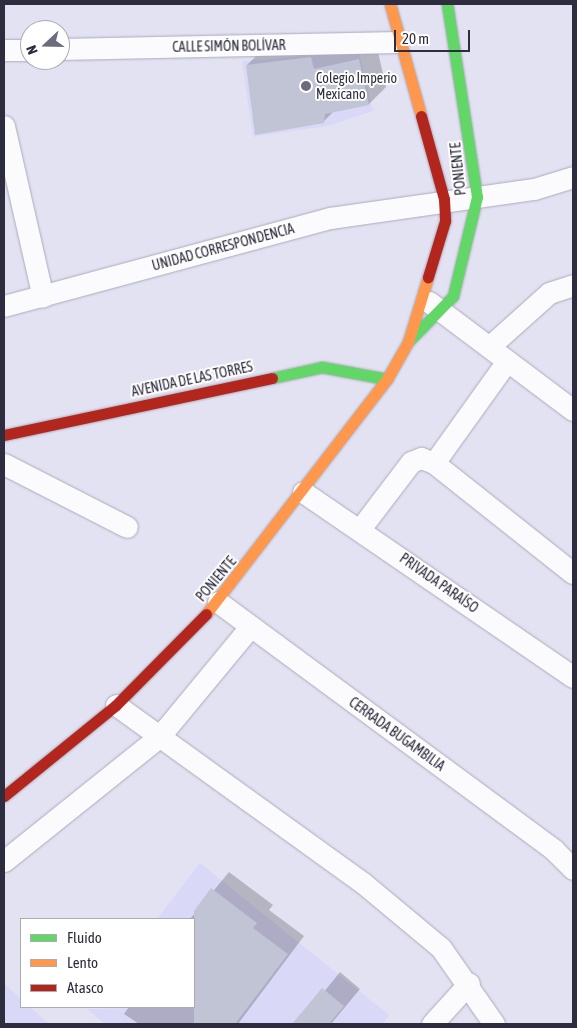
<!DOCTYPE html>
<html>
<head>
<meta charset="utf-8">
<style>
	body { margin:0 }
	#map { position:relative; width:577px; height:1028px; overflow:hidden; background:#e3e2f2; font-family:"Asap Condensed",sans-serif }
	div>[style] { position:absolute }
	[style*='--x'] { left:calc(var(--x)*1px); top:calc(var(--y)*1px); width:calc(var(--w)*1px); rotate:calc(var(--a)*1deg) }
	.built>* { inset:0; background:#dad8f7 }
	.shadow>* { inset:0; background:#0003 }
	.building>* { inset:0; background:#c0c4d5 }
	.roads { filter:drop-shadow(0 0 1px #abaaba) drop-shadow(0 0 1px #abaaba) }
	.street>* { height:21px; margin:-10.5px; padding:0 10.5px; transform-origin:10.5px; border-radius:10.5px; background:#fbfbfd }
	.fast>* { height:11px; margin:-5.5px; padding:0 5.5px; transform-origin:5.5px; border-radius:5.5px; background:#63d668 }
	.slow>* { height:11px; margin:-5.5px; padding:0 5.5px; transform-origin:5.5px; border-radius:5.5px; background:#ff974d }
	.jam>* { height:11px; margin:-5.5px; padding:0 5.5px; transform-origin:5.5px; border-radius:5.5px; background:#b3261e }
	.dots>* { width:14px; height:14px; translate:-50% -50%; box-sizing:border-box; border:2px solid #fff; border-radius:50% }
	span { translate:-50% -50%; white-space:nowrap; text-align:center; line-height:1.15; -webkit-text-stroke:4px #fff; paint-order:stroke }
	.street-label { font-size:14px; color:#2e2d3f }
	.poi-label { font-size:14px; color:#2e2d3f }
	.left { translate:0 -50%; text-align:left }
	.frame { position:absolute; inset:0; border:5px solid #2e2d3f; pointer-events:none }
	.legend { position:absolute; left:20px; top:918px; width:175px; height:90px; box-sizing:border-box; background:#fff; border:1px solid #ababb2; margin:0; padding:6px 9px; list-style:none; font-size:15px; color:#2e2d3f }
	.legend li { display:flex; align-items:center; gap:10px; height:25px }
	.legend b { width:25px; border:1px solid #ababb2 }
	.north { position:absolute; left:20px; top:20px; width:50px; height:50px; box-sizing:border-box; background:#fff; border:1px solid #ababb2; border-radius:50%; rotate:249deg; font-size:14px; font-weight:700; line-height:20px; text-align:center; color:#2e2d3f }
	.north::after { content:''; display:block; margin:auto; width:18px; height:22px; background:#6d6c7e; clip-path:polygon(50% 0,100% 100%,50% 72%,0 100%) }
	.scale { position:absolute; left:394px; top:30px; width:76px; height:22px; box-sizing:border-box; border:2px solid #2e2d3f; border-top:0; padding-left:6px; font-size:15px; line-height:18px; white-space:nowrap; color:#2e2d3f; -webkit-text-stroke:4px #fff; paint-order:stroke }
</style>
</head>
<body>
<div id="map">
	<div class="built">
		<div style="clip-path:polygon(359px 52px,373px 111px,327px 126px,253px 137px,242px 61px)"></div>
		<div style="clip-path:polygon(200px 863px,389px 1015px,383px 1024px,105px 1024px,87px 1009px,194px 1007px,194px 919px,157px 919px)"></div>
		<div style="clip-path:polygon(4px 983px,21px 999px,21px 1007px,30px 1007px,49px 1024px,4px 1024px)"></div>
	</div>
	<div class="shadow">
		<div style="clip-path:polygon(376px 43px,386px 87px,369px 104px,334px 111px,324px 121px,247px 65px,264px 48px)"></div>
		<div style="clip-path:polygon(229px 872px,273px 905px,269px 910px,304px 936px,238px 1024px,139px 1024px,124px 1014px,129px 1007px,194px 1007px,190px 919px)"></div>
		<div style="clip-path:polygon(340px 972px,360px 989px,331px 1024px,298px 1024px)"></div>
	</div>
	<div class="building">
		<div style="clip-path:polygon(311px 57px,314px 69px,359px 59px,369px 105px,325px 114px,324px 123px,255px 135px,246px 65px)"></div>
		<div style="clip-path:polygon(211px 888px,257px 923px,253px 928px,288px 954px,235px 1024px,194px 1024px,194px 911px)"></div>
		<div style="clip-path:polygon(322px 988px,344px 1006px,329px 1024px,292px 1024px)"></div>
	</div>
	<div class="roads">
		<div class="street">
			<div style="--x:60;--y:49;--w:338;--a:-1.2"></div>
			<div style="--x:4;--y:50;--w:26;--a:0"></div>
			<div style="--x:4;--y:126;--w:175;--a:77.2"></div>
			<div style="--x:429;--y:302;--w:180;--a:36.9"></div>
			<div style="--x:4;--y:306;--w:338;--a:-15.1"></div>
			<div style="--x:330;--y:218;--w:206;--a:-8.1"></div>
			<div style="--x:534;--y:189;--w:41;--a:-17.1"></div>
			<div style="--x:490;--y:346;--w:79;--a:-41.9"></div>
			<div style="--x:549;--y:293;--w:25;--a:-18"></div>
			<div style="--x:434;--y:463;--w:125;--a:-54.4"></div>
			<div style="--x:4;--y:464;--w:138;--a:27.1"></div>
			<div style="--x:303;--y:492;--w:327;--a:34.4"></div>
			<div style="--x:360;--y:529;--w:84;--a:-52.7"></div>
			<div style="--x:411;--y:462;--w:11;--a:-22"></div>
			<div style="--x:421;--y:458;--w:14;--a:21"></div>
			<div style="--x:434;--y:463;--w:177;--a:38.4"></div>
			<div style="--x:218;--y:602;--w:418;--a:36.4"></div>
			<div style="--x:554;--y:850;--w:27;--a:45"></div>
			<div style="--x:116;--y:705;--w:304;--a:35.8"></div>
			<div style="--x:363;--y:883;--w:102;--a:39.8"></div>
			<div style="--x:441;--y:948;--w:93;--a:55.1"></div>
			<div style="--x:4;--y:861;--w:198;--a:-38.7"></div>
			<div style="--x:159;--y:737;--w:143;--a:-50.4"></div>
			<div style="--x:432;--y:1024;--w:55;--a:-47.9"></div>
		</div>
		<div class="fast">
			<div style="--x:408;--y:342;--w:64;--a:-45.6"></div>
			<div style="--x:453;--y:296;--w:102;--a:-76.4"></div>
			<div style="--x:477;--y:197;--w:195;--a:-98.8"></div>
			<div style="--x:272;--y:378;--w:51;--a:-12.4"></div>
			<div style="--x:322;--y:367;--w:66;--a:10.5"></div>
		</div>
		<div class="slow">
			<div style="--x:390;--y:4;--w:116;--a:74.5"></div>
			<div style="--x:206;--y:614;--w:297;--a:-52.4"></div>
			<div style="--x:387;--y:379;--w:43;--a:-60.4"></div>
			<div style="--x:408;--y:342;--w:68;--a:-72.9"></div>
		</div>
		<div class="jam">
			<div style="--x:421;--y:116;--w:86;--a:74.5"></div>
			<div style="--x:444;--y:199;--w:22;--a:87"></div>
			<div style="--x:445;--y:221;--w:59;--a:106.9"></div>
			<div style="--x:4;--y:435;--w:274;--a:-12"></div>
			<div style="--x:4;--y:796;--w:144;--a:-39.1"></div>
			<div style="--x:116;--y:705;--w:128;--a:-45.3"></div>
		</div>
	</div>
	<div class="dots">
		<div style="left:306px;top:86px;background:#6d6c7e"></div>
	</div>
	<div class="street-label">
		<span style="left:229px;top:46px;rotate:-1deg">CALLE SIMÓN BOLÍVAR</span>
		<span style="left:458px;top:169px;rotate:-96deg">PONIENTE</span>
		<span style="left:223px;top:247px;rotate:-15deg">UNIDAD CORRESPONDENCIA</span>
		<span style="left:192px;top:379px;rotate:-12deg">AVENIDA DE LAS TORRES</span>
		<span style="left:216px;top:579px;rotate:-50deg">PONIENTE</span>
		<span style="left:439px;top:583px;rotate:35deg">PRIVADA PARAÍSO</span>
		<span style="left:397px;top:734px;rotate:36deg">CERRADA BUGAMBILIA</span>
	</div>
	<div class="poi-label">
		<span class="left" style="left:316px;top:86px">Colegio Imperio<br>Mexicano</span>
	</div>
	<div class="frame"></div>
	<ul class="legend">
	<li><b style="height:6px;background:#63d668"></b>Fluido</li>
	<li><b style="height:6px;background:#ff974d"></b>Lento</li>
	<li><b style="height:6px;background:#b3261e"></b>Atasco</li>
	</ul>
	<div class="north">N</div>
	<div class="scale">20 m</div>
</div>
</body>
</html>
